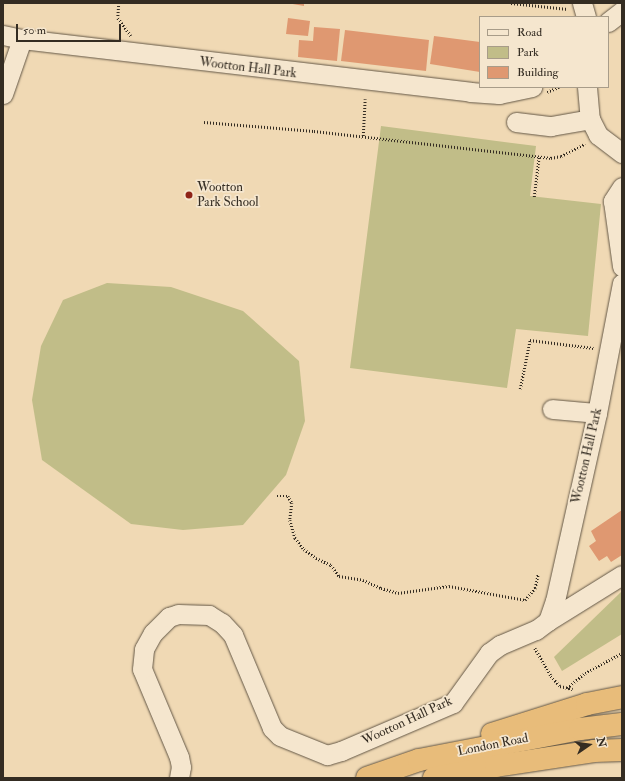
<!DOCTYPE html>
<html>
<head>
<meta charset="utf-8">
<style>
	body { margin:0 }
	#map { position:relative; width:625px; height:781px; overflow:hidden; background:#f0d9b4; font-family:"IM FELL Double Pica",serif }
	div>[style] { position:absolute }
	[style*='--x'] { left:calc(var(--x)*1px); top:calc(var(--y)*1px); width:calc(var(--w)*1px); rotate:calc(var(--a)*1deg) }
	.green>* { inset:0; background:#c1bd88 }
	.building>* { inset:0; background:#df9871 }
	.path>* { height:2.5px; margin-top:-1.25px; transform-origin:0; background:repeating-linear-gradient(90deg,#342c22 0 1px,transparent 0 3px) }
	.roads { filter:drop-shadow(0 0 1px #635746) drop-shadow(0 0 1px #635746) }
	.minor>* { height:19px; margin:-9.5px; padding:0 9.5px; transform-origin:9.5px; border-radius:9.5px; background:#f5e6ce }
	.highway>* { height:22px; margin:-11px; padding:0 11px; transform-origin:11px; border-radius:11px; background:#e8bc7a }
	.dots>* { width:11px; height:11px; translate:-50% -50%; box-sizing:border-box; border:2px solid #f5e6ce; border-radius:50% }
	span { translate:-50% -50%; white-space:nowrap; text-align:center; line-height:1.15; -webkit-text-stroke:3.5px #f5e6ce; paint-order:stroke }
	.street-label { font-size:13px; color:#342c22 }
	.poi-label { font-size:13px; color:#342c22 }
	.left { translate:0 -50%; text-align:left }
	.frame { position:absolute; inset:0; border:4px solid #342c22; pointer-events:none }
	.legend { position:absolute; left:479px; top:16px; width:130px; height:72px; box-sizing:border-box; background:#f5e6ce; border:1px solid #a89c89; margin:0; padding:5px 7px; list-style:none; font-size:12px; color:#342c22 }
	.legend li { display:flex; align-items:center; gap:8px; height:20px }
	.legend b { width:20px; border:1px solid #a89c89 }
	.north { position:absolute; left:569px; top:725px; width:40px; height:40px; -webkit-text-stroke:3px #f5e6ce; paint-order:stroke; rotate:77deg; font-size:11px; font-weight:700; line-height:16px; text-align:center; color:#342c22 }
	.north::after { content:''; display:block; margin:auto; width:14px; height:18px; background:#342c22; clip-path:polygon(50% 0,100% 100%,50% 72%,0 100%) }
	.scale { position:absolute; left:16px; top:24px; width:105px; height:18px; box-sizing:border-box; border:2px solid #342c22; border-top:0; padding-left:5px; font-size:12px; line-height:14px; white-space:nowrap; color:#342c22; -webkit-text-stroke:3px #f5e6ce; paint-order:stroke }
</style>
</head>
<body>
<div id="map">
	<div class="green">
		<div style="clip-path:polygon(381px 126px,536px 146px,530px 196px,601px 204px,588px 336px,516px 329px,507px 388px,350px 368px)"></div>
		<div style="clip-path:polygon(107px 283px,171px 287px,243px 311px,299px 361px,305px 421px,286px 475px,243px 525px,183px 530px,131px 524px,42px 460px,32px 400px,41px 346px,63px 300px)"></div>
		<div style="clip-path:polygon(622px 591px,622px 634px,562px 671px,554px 657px)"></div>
	</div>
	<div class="building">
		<div style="clip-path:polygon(287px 3px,304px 3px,304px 6px)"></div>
		<div style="clip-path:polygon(288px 18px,310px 21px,308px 36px,286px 34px)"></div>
		<div style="clip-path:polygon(314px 27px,340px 29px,337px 61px,298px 57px,299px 40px,313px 41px)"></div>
		<div style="clip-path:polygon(345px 30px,429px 40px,426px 71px,341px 61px)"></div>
		<div style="clip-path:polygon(434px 36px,480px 42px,480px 72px,430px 64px)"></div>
		<div style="clip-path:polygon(622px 510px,622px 555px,611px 562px,607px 556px,599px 561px,589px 546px,596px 541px,591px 531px)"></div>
	</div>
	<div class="path">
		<div style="--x:119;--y:3;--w:15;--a:94"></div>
		<div style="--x:118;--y:18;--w:22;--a:54"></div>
		<div style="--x:511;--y:3;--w:57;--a:6"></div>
		<div style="--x:547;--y:92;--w:13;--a:-23"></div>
		<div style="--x:204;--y:122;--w:110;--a:4.7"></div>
		<div style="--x:314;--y:131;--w:239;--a:6.5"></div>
		<div style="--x:551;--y:158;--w:10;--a:-11"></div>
		<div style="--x:561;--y:156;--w:27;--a:-27"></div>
		<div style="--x:363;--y:136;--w:37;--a:-87"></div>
		<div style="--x:534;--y:197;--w:41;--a:-83"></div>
		<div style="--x:520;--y:389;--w:50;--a:-78.5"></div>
		<div style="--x:530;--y:340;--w:64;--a:7.1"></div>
		<div style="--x:277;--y:496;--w:11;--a:0"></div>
		<div style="--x:288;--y:496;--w:8;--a:60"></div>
		<div style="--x:292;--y:503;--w:17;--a:97"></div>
		<div style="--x:290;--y:520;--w:19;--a:74"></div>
		<div style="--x:295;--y:538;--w:14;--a:51"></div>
		<div style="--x:304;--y:549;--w:15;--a:37"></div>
		<div style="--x:316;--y:558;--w:17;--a:25"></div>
		<div style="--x:331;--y:565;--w:14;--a:54"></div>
		<div style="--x:339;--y:576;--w:24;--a:9"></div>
		<div style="--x:363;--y:580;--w:20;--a:24"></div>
		<div style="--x:381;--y:588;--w:18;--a:16"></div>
		<div style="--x:398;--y:593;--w:51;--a:-7.8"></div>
		<div style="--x:449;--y:586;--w:77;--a:10.4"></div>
		<div style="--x:525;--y:600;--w:16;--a:-50"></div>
		<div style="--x:535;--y:588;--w:14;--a:-78"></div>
		<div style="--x:535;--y:648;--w:32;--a:60"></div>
		<div style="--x:551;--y:676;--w:13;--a:48"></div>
		<div style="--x:560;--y:686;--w:13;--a:13"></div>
		<div style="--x:567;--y:688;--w:23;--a:-40"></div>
		<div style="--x:585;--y:673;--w:42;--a:-28.4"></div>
	</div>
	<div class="roads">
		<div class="minor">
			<div style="--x:582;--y:3;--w:15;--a:74"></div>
			<div style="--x:608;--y:22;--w:18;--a:-38"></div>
			<div style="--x:3;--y:35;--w:19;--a:12"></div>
			<div style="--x:587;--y:87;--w:32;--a:85"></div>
			<div style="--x:590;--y:119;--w:18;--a:63"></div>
			<div style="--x:598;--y:135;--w:30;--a:37"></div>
			<div style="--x:3;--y:94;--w:58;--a:-70.9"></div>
			<div style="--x:22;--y:39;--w:451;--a:6.7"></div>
			<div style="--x:470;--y:92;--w:29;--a:4"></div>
			<div style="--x:499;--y:94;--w:34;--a:-12"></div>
			<div style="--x:516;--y:122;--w:35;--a:7"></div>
			<div style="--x:551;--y:126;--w:40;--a:-10"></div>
			<div style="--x:622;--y:187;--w:17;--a:123"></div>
			<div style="--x:613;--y:201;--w:66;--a:82.1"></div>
			<div style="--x:552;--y:409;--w:45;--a:5.1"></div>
			<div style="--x:548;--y:621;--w:87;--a:-31.9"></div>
			<div style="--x:179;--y:778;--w:11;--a:-80"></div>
			<div style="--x:181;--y:767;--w:10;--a:-101"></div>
			<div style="--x:179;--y:757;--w:95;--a:-112.8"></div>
			<div style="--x:142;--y:669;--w:20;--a:-84"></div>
			<div style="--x:144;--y:649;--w:18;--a:-61"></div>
			<div style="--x:153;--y:633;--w:23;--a:-45"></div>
			<div style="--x:169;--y:617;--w:9;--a:-18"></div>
			<div style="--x:178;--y:614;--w:31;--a:2"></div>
			<div style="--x:209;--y:615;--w:15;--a:32"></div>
			<div style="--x:222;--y:623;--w:16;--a:47"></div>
			<div style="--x:233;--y:635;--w:101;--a:67.2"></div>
			<div style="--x:272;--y:728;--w:11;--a:45"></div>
			<div style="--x:280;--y:736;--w:51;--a:22"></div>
			<div style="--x:327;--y:755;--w:15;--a:-16"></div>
			<div style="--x:341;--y:751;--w:122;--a:-23.2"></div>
			<div style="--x:453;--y:703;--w:62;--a:-54.2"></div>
			<div style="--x:489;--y:653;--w:14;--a:-36"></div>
			<div style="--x:500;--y:645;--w:39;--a:-23"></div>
			<div style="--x:536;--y:630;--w:15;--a:-37"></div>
			<div style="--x:548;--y:621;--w:21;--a:-71"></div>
			<div style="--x:555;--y:601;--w:193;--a:-77.4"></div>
			<div style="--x:597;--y:413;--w:132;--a:-79.1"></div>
		</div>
		<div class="highway">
			<div style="--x:492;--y:734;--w:100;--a:-17.5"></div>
			<div style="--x:587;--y:704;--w:36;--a:-11"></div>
			<div style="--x:367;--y:778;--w:55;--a:-19.1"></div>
			<div style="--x:419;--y:760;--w:164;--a:-10.9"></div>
			<div style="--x:580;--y:729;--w:42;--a:-6.8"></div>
			<div style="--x:434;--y:778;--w:63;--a:-11"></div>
			<div style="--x:496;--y:766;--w:99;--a:-8.7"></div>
			<div style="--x:594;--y:751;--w:28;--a:-2"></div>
		</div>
	</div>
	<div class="dots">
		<div style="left:189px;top:195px;background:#8f2418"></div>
	</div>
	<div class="street-label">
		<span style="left:248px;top:68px;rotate:7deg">Wootton Hall Park</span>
		<span style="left:587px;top:456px;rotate:-77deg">Wootton Hall Park</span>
		<span style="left:407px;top:721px;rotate:-25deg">Wootton Hall Park</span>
		<span style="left:493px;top:745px;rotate:-11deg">London Road</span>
	</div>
	<div class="poi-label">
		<span class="left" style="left:197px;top:195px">Wootton<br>Park School</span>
	</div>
	<div class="frame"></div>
	<ul class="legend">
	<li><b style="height:5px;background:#f5e6ce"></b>Road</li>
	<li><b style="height:11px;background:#c1bd88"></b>Park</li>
	<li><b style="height:11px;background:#df9871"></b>Building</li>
	</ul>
	<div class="north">N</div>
	<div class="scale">50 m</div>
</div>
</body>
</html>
